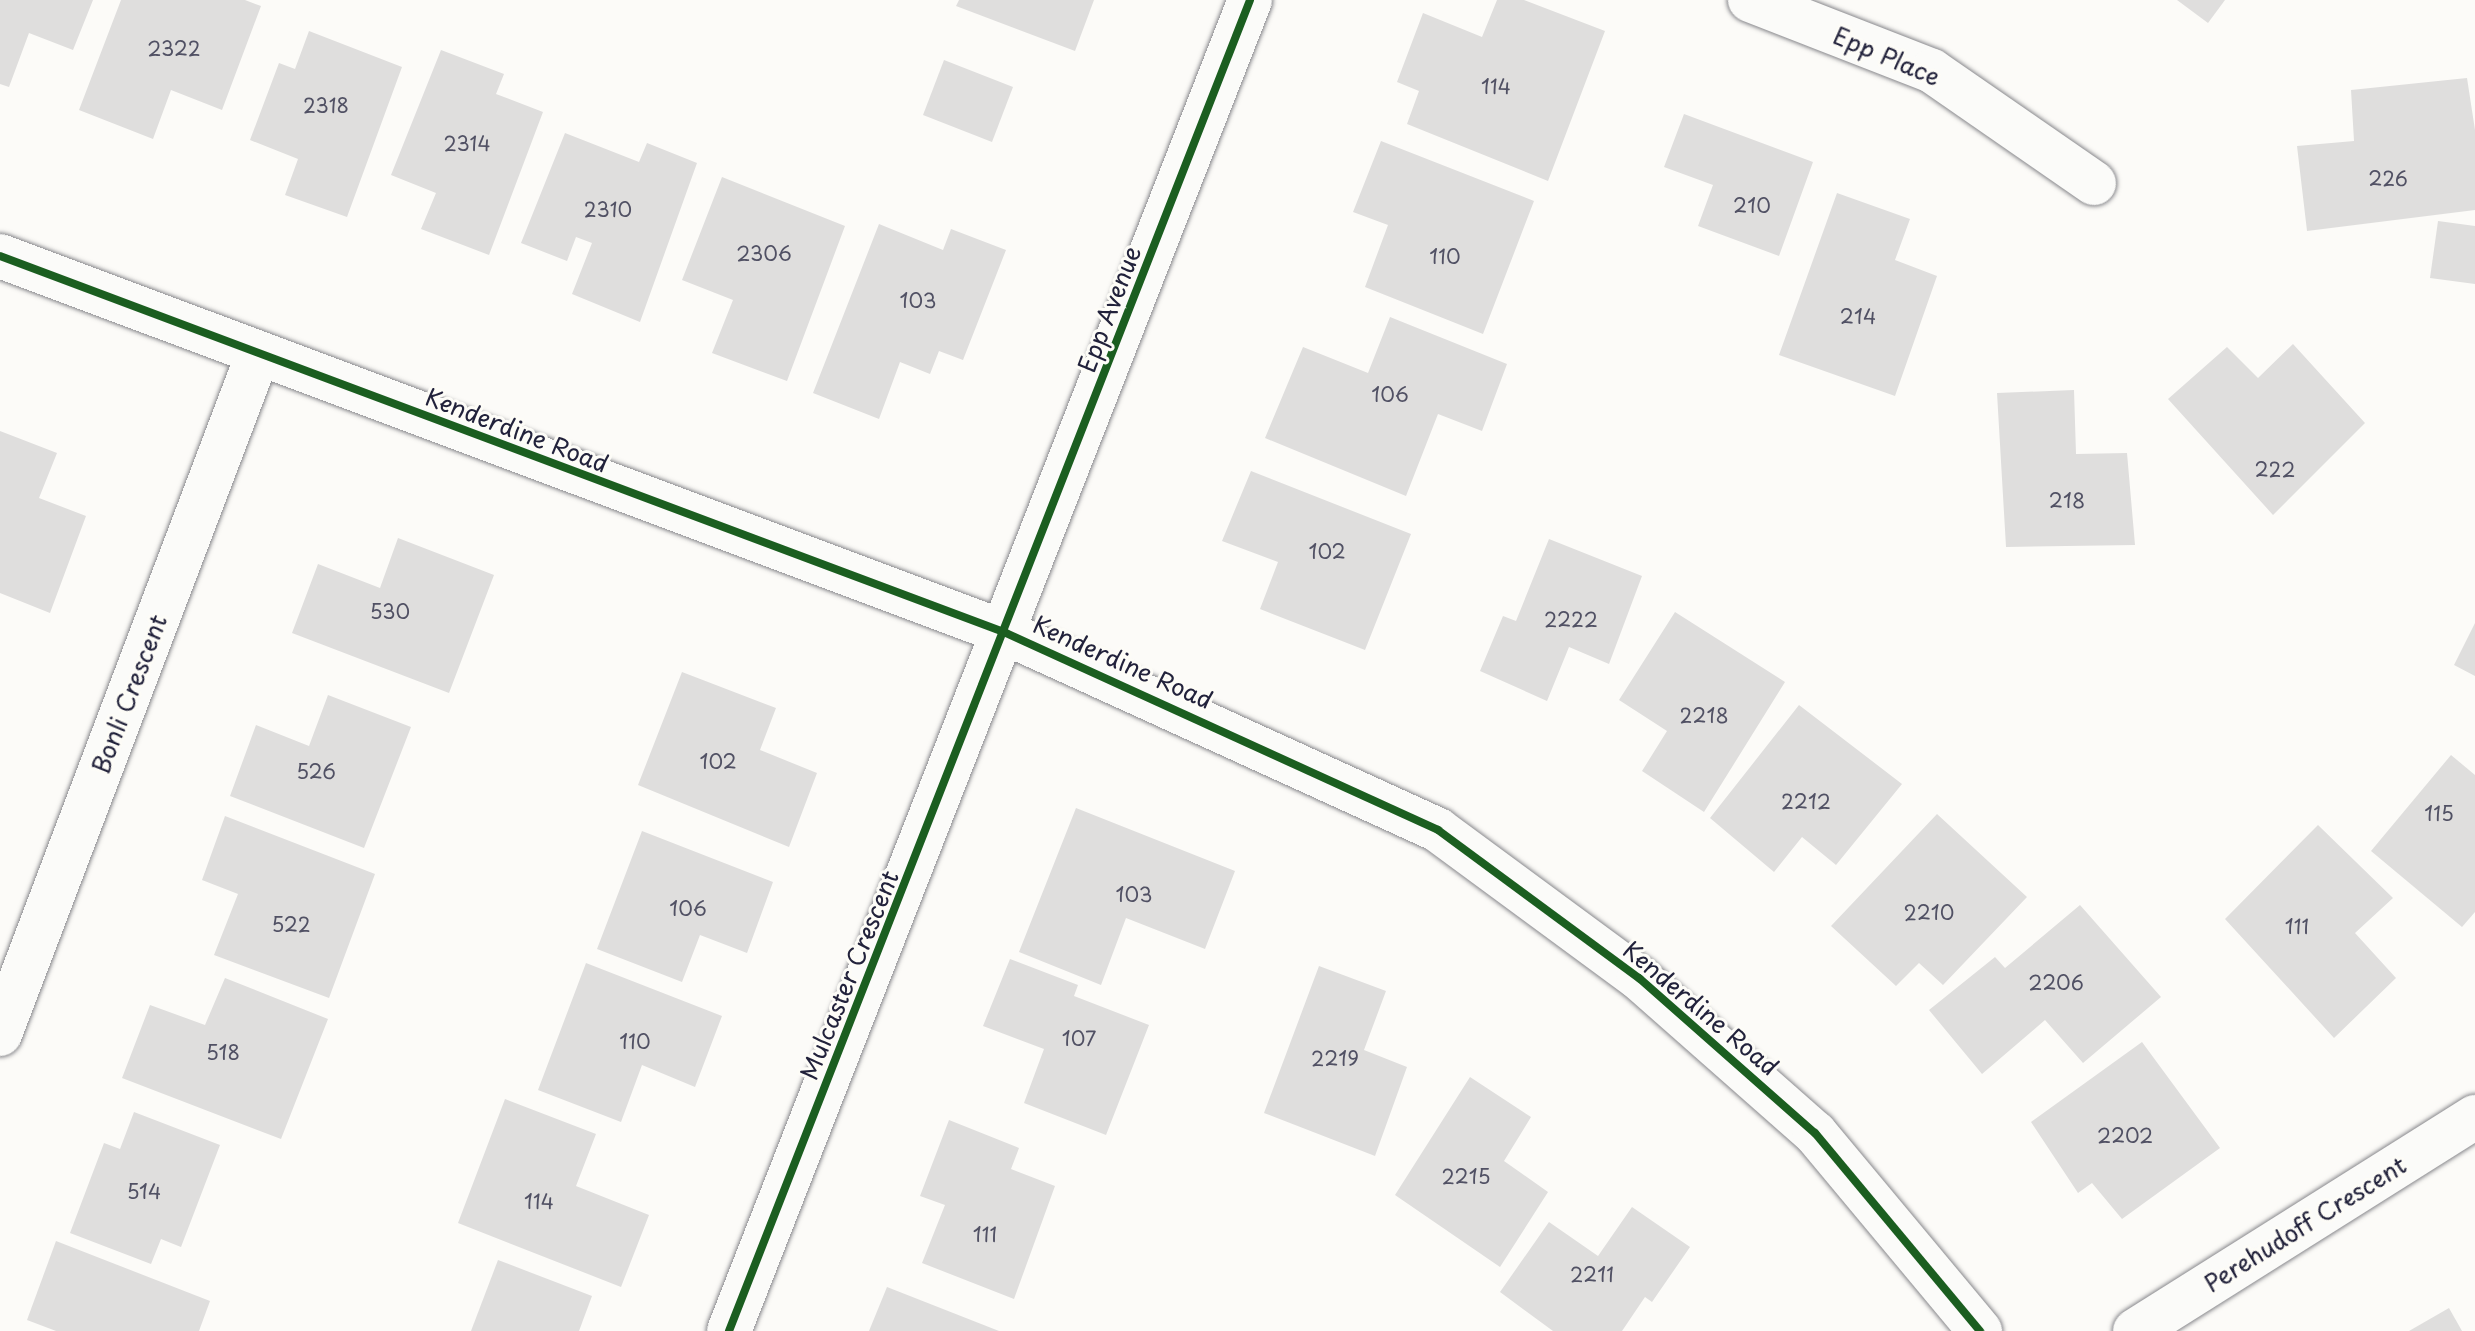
<!DOCTYPE html>
<html>
<head>
<meta charset="utf-8">
<style>
	body { margin:0 }
	#map { position:relative; width:2475px; height:1331px; overflow:hidden; background:#fcfbf8; font-family:"Playpen Sans",sans-serif }
	div>[style] { position:absolute }
	[style*='--x'] { left:calc(var(--x)*1px); top:calc(var(--y)*1px); width:calc(var(--w)*1px); rotate:calc(var(--a)*1deg) }
	.building>* { inset:0; background:#dfdedd }
	.roads { filter:drop-shadow(0 0 2px #88888c) drop-shadow(0 0 2px #88888c) }
	.street>* { height:44px; margin:-22px; padding:0 22px; transform-origin:22px; border-radius:22px; background:#fbfbf9 }
	.secondary>* { height:44px; margin:-22px; padding:0 22px; transform-origin:22px; border-radius:22px; background:#fbfbf9 }
	.cycleway>* { height:8px; margin:-4px; padding:0 4px; transform-origin:4px; border-radius:4px; background:#1b5e20 }
	span { translate:-50% -50%; white-space:nowrap; text-align:center; line-height:1.15; -webkit-text-stroke:6px #fdfcf7; paint-order:stroke }
	.number-label { font-size:20px; color:#515164 }
	.number-label span { -webkit-text-stroke-width:0 }
	.street-label { font-size:24px; color:#22223b }
</style>
</head>
<body>
<div id="map">
	<div class="building">
		<div style="clip-path:polygon(0 0,93px 0,73px 50px,29px 33px,9px 87px,0 84px)"></div>
		<div style="clip-path:polygon(121px 0,245px 0,261px 6px,222px 110px,171px 90px,153px 139px,79px 110px)"></div>
		<div style="clip-path:polygon(959px 0,1094px 0,1075px 51px,956px 6px)"></div>
		<div style="clip-path:polygon(1497px 0,1524px 0,1605px 31px,1548px 181px,1407px 124px,1419px 91px,1397px 82px,1423px 13px,1482px 37px)"></div>
		<div style="clip-path:polygon(2177px 0,2225px 0,2208px 23px)"></div>
		<div style="clip-path:polygon(309px 31px,402px 67px,347px 217px,285px 195px,298px 159px,250px 140px,279px 63px,295px 69px)"></div>
		<div style="clip-path:polygon(441px 50px,504px 74px,496px 94px,543px 112px,489px 255px,421px 229px,436px 193px,391px 175px)"></div>
		<div style="clip-path:polygon(944px 60px,1013px 87px,992px 142px,923px 115px)"></div>
		<div style="clip-path:polygon(2467px 78px,2475px 130px,2475px 210px,2307px 231px,2297px 146px,2354px 141px,2351px 90px)"></div>
		<div style="clip-path:polygon(1684px 114px,1813px 162px,1779px 256px,1698px 226px,1713px 185px,1664px 167px)"></div>
		<div style="clip-path:polygon(565px 133px,639px 162px,647px 143px,697px 163px,640px 322px,572px 294px,592px 243px,576px 237px,567px 261px,521px 243px)"></div>
		<div style="clip-path:polygon(1381px 141px,1534px 201px,1483px 334px,1365px 287px,1388px 225px,1353px 212px)"></div>
		<div style="clip-path:polygon(722px 177px,845px 226px,787px 381px,712px 353px,733px 300px,682px 280px)"></div>
		<div style="clip-path:polygon(1837px 193px,1910px 219px,1895px 260px,1937px 276px,1895px 396px,1779px 355px)"></div>
		<div style="clip-path:polygon(2438px 221px,2475px 226px,2475px 284px,2430px 278px)"></div>
		<div style="clip-path:polygon(879px 224px,943px 250px,951px 229px,1006px 250px,963px 360px,939px 351px,930px 374px,900px 362px,879px 419px,813px 393px)"></div>
		<div style="clip-path:polygon(1390px 317px,1507px 364px,1482px 431px,1438px 414px,1406px 496px,1265px 438px,1303px 347px,1368px 373px)"></div>
		<div style="clip-path:polygon(2293px 344px,2365px 423px,2273px 515px,2168px 399px,2227px 347px,2258px 378px)"></div>
		<div style="clip-path:polygon(2074px 390px,2076px 454px,2127px 453px,2135px 545px,2006px 547px,1997px 393px)"></div>
		<div style="clip-path:polygon(0 431px,57px 453px,39px 498px,86px 516px,50px 613px,0 593px)"></div>
		<div style="clip-path:polygon(1251px 471px,1411px 534px,1365px 650px,1260px 609px,1278px 562px,1222px 541px)"></div>
		<div style="clip-path:polygon(398px 538px,494px 575px,449px 693px,292px 633px,318px 564px,380px 588px)"></div>
		<div style="clip-path:polygon(1549px 539px,1642px 576px,1609px 664px,1569px 647px,1547px 701px,1480px 671px,1503px 616px,1516px 621px)"></div>
		<div style="clip-path:polygon(1675px 612px,1785px 682px,1704px 812px,1642px 771px,1667px 731px,1619px 700px)"></div>
		<div style="clip-path:polygon(2475px 623px,2475px 676px,2454px 665px)"></div>
		<div style="clip-path:polygon(682px 672px,776px 708px,760px 750px,817px 773px,789px 847px,638px 785px)"></div>
		<div style="clip-path:polygon(328px 695px,411px 727px,364px 848px,230px 796px,256px 725px,309px 746px)"></div>
		<div style="clip-path:polygon(1799px 705px,1902px 784px,1836px 865px,1802px 837px,1774px 872px,1710px 818px)"></div>
		<div style="clip-path:polygon(2451px 755px,2475px 775px,2475px 912px,2462px 927px,2371px 851px)"></div>
		<div style="clip-path:polygon(1076px 808px,1235px 871px,1205px 949px,1126px 918px,1101px 985px,1019px 952px)"></div>
		<div style="clip-path:polygon(1937px 814px,2027px 897px,1943px 985px,1919px 963px,1896px 986px,1831px 926px)"></div>
		<div style="clip-path:polygon(225px 816px,375px 874px,329px 998px,214px 955px,238px 894px,202px 880px)"></div>
		<div style="clip-path:polygon(2318px 825px,2393px 898px,2355px 933px,2396px 978px,2334px 1038px,2225px 919px)"></div>
		<div style="clip-path:polygon(642px 831px,773px 882px,747px 953px,700px 935px,682px 982px,597px 949px)"></div>
		<div style="clip-path:polygon(2080px 905px,2161px 997px,2083px 1063px,2045px 1020px,1982px 1074px,1929px 1010px,1995px 957px,2005px 968px)"></div>
		<div style="clip-path:polygon(1010px 959px,1078px 985px,1074px 996px,1149px 1025px,1106px 1135px,1024px 1103px,1044px 1049px,983px 1026px)"></div>
		<div style="clip-path:polygon(586px 963px,722px 1016px,695px 1087px,642px 1065px,621px 1122px,538px 1090px)"></div>
		<div style="clip-path:polygon(1319px 966px,1386px 991px,1364px 1050px,1407px 1067px,1375px 1156px,1264px 1113px)"></div>
		<div style="clip-path:polygon(225px 978px,328px 1019px,281px 1139px,122px 1078px,150px 1005px,205px 1025px)"></div>
		<div style="clip-path:polygon(2142px 1042px,2220px 1148px,2122px 1219px,2092px 1183px,2078px 1193px,2031px 1122px)"></div>
		<div style="clip-path:polygon(1470px 1077px,1531px 1117px,1504px 1161px,1548px 1192px,1500px 1267px,1395px 1195px)"></div>
		<div style="clip-path:polygon(505px 1099px,596px 1134px,576px 1186px,649px 1215px,621px 1287px,458px 1223px)"></div>
		<div style="clip-path:polygon(134px 1112px,220px 1145px,181px 1247px,161px 1239px,151px 1264px,70px 1233px,104px 1143px,120px 1149px)"></div>
		<div style="clip-path:polygon(949px 1120px,1019px 1148px,1011px 1169px,1055px 1186px,1014px 1299px,922px 1263px,945px 1205px,920px 1196px)"></div>
		<div style="clip-path:polygon(1632px 1207px,1690px 1247px,1652px 1302px,1645px 1297px,1622px 1331px,1553px 1331px,1500px 1292px,1549px 1222px,1598px 1256px)"></div>
		<div style="clip-path:polygon(56px 1241px,210px 1301px,199px 1331px,56px 1331px,27px 1320px)"></div>
		<div style="clip-path:polygon(498px 1260px,592px 1296px,579px 1331px,471px 1331px)"></div>
		<div style="clip-path:polygon(887px 1287px,999px 1331px,869px 1331px)"></div>
		<div style="clip-path:polygon(2449px 1308px,2462px 1331px,2409px 1331px)"></div>
	</div>
	<div class="roads">
		<div class="street">
			<div style="--x:1750;--y:0;--w:195;--a:21.3"></div>
			<div style="--x:1932;--y:71;--w:197;--a:34.7"></div>
			<div style="--x:0;--y:1034;--w:727;--a:-69.22"></div>
			<div style="--x:729;--y:1331;--w:1429;--a:-68.62"></div>
			<div style="--x:2135;--y:1331;--w:402;--a:-32.2"></div>
		</div>
		<div class="secondary">
			<div style="--x:0;--y:256;--w:1074;--a:20.54"></div>
			<div style="--x:1006;--y:633;--w:475;--a:24.5"></div>
			<div style="--x:1438;--y:830;--w:250;--a:36.4"></div>
			<div style="--x:1639;--y:978;--w:235;--a:41.4"></div>
			<div style="--x:1815;--y:1133;--w:258;--a:50.2"></div>
		</div>
	</div>
	<div class="cycleway">
		<div style="--x:0;--y:256;--w:1074;--a:20.54"></div>
		<div style="--x:1006;--y:633;--w:475;--a:24.5"></div>
		<div style="--x:1438;--y:830;--w:250;--a:36.4"></div>
		<div style="--x:1639;--y:978;--w:235;--a:41.4"></div>
		<div style="--x:1815;--y:1133;--w:258;--a:50.2"></div>
		<div style="--x:729;--y:1331;--w:1429;--a:-68.62"></div>
	</div>
	<div class="number-label">
		<span style="left:174px;top:48px">2322</span>
		<span style="left:1496px;top:86px">114</span>
		<span style="left:326px;top:105px">2318</span>
		<span style="left:467px;top:143px">2314</span>
		<span style="left:2388px;top:178px">226</span>
		<span style="left:1752px;top:205px">210</span>
		<span style="left:608px;top:209px">2310</span>
		<span style="left:764px;top:253px">2306</span>
		<span style="left:1445px;top:256px">110</span>
		<span style="left:918px;top:300px">103</span>
		<span style="left:1858px;top:316px">214</span>
		<span style="left:1390px;top:394px">106</span>
		<span style="left:2275px;top:469px">222</span>
		<span style="left:2067px;top:500px">218</span>
		<span style="left:1327px;top:551px">102</span>
		<span style="left:390px;top:611px">530</span>
		<span style="left:1571px;top:619px">2222</span>
		<span style="left:1704px;top:715px">2218</span>
		<span style="left:718px;top:761px">102</span>
		<span style="left:316px;top:771px">526</span>
		<span style="left:1806px;top:801px">2212</span>
		<span style="left:2439px;top:813px">115</span>
		<span style="left:1134px;top:894px">103</span>
		<span style="left:688px;top:908px">106</span>
		<span style="left:1929px;top:912px">2210</span>
		<span style="left:291px;top:924px">522</span>
		<span style="left:2297px;top:926px">111</span>
		<span style="left:2056px;top:982px">2206</span>
		<span style="left:1079px;top:1038px">107</span>
		<span style="left:635px;top:1041px">110</span>
		<span style="left:223px;top:1052px">518</span>
		<span style="left:1335px;top:1058px">2219</span>
		<span style="left:2125px;top:1135px">2202</span>
		<span style="left:1466px;top:1176px">2215</span>
		<span style="left:144px;top:1191px">514</span>
		<span style="left:539px;top:1201px">114</span>
		<span style="left:985px;top:1234px">111</span>
		<span style="left:1592px;top:1274px">2211</span>
	</div>
	<div class="street-label">
		<span style="left:1887px;top:56px;rotate:23deg">Epp Place</span>
		<span style="left:1109px;top:309px;rotate:-69deg">Epp Avenue</span>
		<span style="left:517px;top:430px;rotate:21deg">Kenderdine Road</span>
		<span style="left:1123px;top:662px;rotate:24deg">Kenderdine Road</span>
		<span style="left:129px;top:694px;rotate:-69deg">Bonli Crescent</span>
		<span style="left:849px;top:975px;rotate:-68deg">Mulcaster Crescent</span>
		<span style="left:1701px;top:1008px;rotate:40deg">Kenderdine Road</span>
		<span style="left:2305px;top:1224px;rotate:-32deg">Perehudoff Crescent</span>
	</div>
</div>
</body>
</html>
